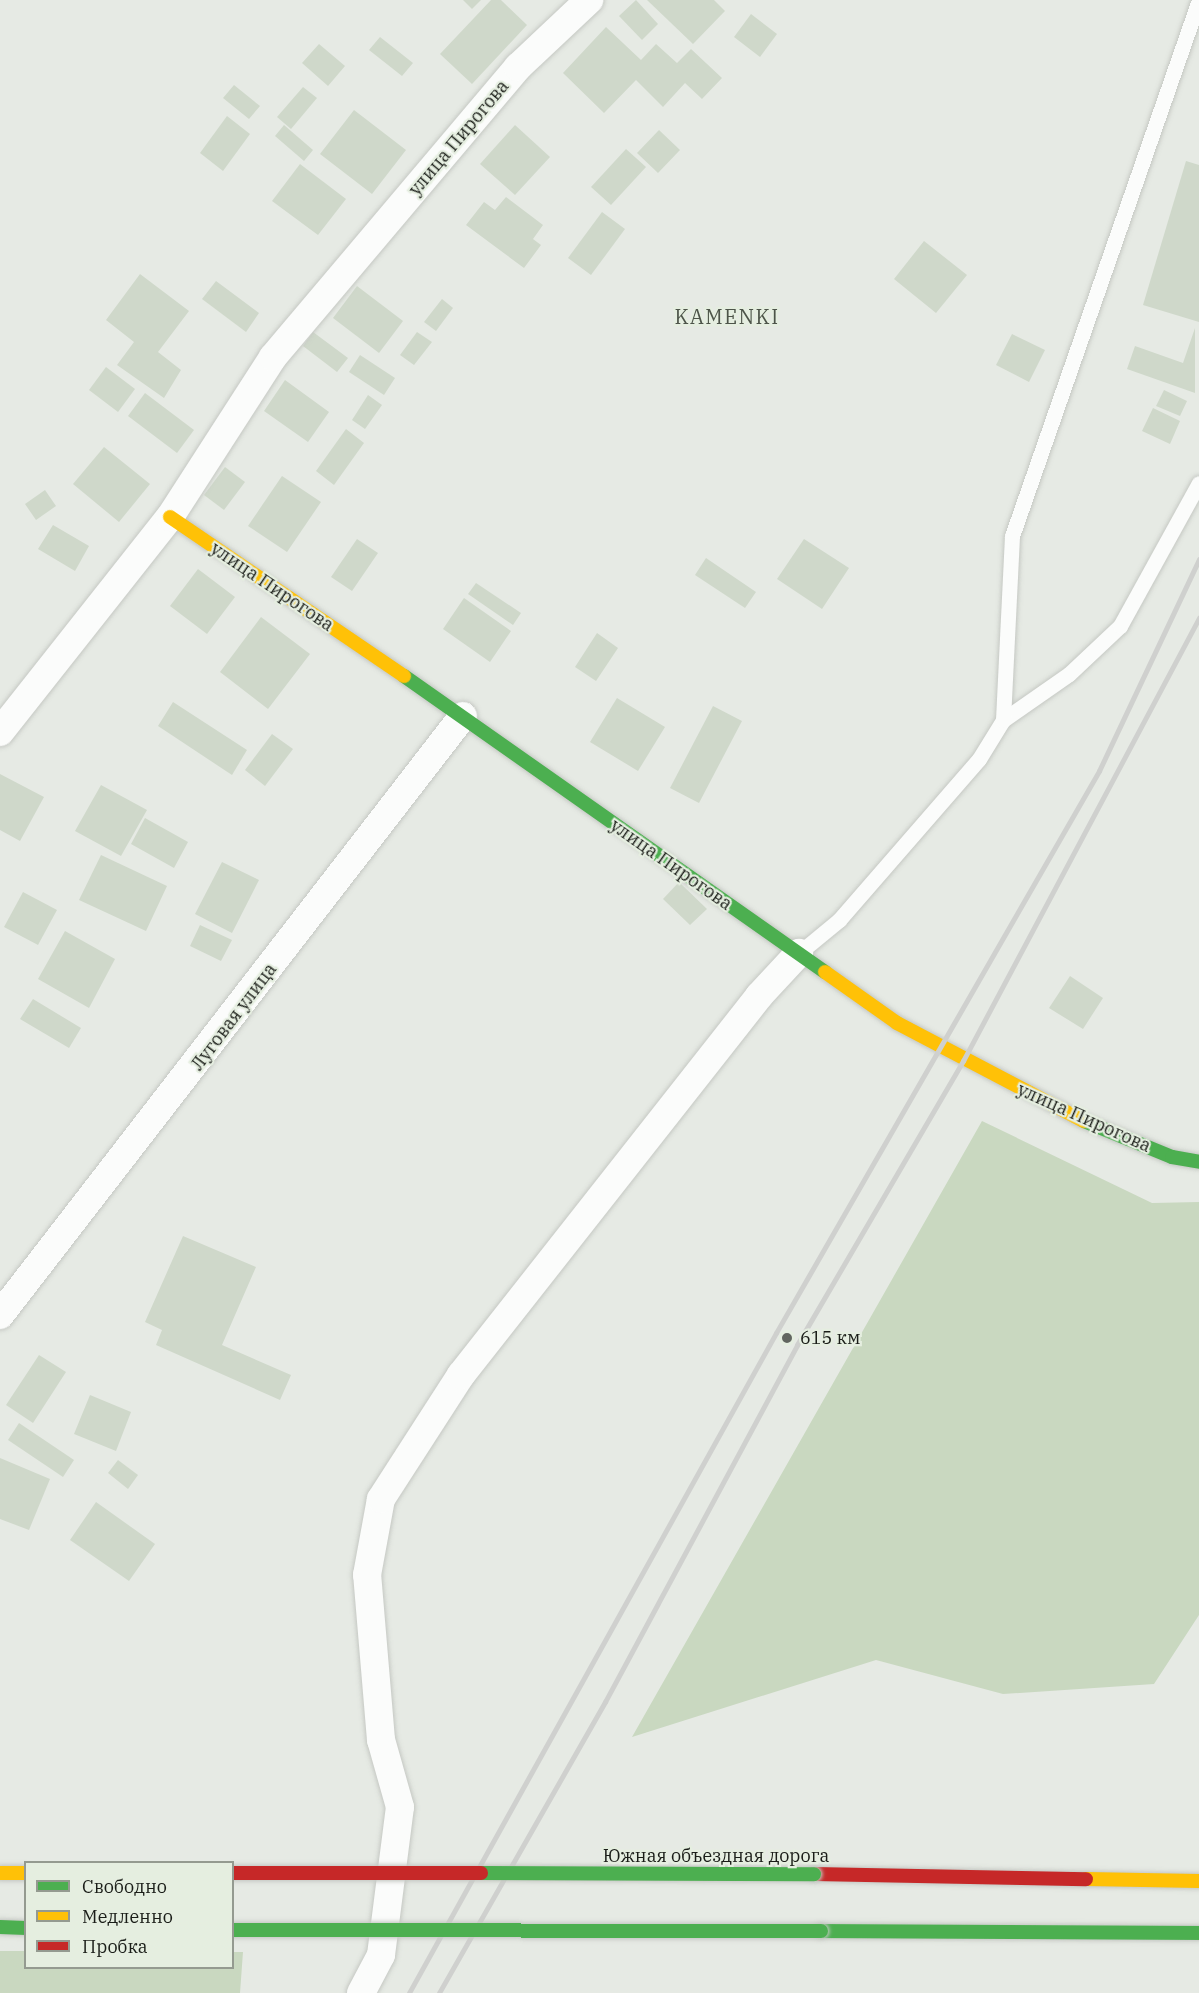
<!DOCTYPE html>
<html>
<head>
<meta charset="utf-8">
<style>
	body { margin:0 }
	#map { position:relative; width:1199px; height:1993px; overflow:hidden; background:#e6eae4; font-family:"IBM Plex Serif",serif }
	div>[style] { position:absolute }
	[style*='--x'] { left:calc(var(--x)*1px); top:calc(var(--y)*1px); width:calc(var(--w)*1px); rotate:calc(var(--a)*1deg) }
	.green>* { inset:0; background:#c9d8c0 }
	.building>* { inset:0; background:#cfd8ca }
	.roads { filter:drop-shadow(0 0 2px #c5c8c3) drop-shadow(0 0 2px #c5c8c3) }
	.lane>* { height:15px; margin:-7.5px; padding:0 7.5px; transform-origin:7.5px; border-radius:7.5px; background:#fbfcfb }
	.street>* { height:28px; margin:-14px; padding:0 14px; transform-origin:14px; border-radius:14px; background:#fbfcfb }
	.fast>* { height:14px; margin:-7px; padding:0 7px; transform-origin:7px; border-radius:7px; background:#4caf50 }
	.slow>* { height:14px; margin:-7px; padding:0 7px; transform-origin:7px; border-radius:7px; background:#ffc107 }
	.jam>* { height:14px; margin:-7px; padding:0 7px; transform-origin:7px; border-radius:7px; background:#c62828 }
	.rail>* { height:4.5px; margin:-2.25px; padding:0 2.25px; transform-origin:2.25px; border-radius:2.25px; background:#cfd0ce }
	.bridges { filter:drop-shadow(0 0 2px #c5c8c3) drop-shadow(0 0 2px #c5c8c3) }
	.fast-bridge>* { height:14px; margin:-7px; padding:0 7px; transform-origin:7px; border-radius:7px; background:#4caf50 }
	.jam-bridge>* { height:14px; margin:-7px; padding:0 7px; transform-origin:7px; border-radius:7px; background:#c62828 }
	.dots>* { width:16px; height:16px; translate:-50% -50%; box-sizing:border-box; border:3px solid #e5eee0; border-radius:50% }
	span { translate:-50% -50%; white-space:nowrap; text-align:center; line-height:1.15; -webkit-text-stroke:4.5px #e5eee0; paint-order:stroke }
	.street-label { font-size:18px; color:#1a1d18 }
	.poi-label { font-size:18px; color:#1a1d18 }
	.left { translate:0 -50%; text-align:left }
	.neighbourhood-label { font-size:20px; color:#4d5449; letter-spacing:1.5px }
	.legend { position:absolute; left:24px; top:1861px; width:210px; height:108px; box-sizing:border-box; background:#e5eee0; border:2px solid #949a90; margin:0; padding:8px 10px; list-style:none; font-size:18px; color:#1a1d18 }
	.legend li { display:flex; align-items:center; gap:12px; height:30px }
	.legend b { width:30px; border:2px solid #949a90 }
</style>
</head>
<body>
<div id="map">
	<div class="green">
		<div style="clip-path:polygon(982px 1121px,1152px 1203px,1199px 1202px,1199px 1615px,1154px 1684px,1003px 1694px,876px 1660px,632px 1737px)"></div>
		<div style="clip-path:polygon(0 1951px,25px 1951px,26px 1968px,232px 1968px,233px 1952px,243px 1952px,240px 1993px,0 1993px)"></div>
	</div>
	<div class="building">
		<div style="clip-path:polygon(463px 0,481px 0,472px 9px)"></div>
		<div style="clip-path:polygon(491px 0,501px 0,527px 25px,472px 84px,440px 54px)"></div>
		<div style="clip-path:polygon(636px 0,658px 24px,642px 40px,619px 16px)"></div>
		<div style="clip-path:polygon(647px 0,714px 0,725px 11px,693px 44px)"></div>
		<div style="clip-path:polygon(751px 14px,777px 34px,760px 57px,734px 37px)"></div>
		<div style="clip-path:polygon(606px 27px,641px 60px,656px 44px,677px 63px,691px 49px,722px 78px,702px 99px,685px 83px,663px 107px,636px 80px,604px 113px,563px 73px)"></div>
		<div style="clip-path:polygon(380px 37px,413px 63px,402px 76px,369px 50px)"></div>
		<div style="clip-path:polygon(319px 44px,345px 66px,328px 86px,302px 63px)"></div>
		<div style="clip-path:polygon(234px 85px,260px 106px,249px 119px,223px 98px)"></div>
		<div style="clip-path:polygon(303px 87px,317px 98px,291px 129px,277px 117px)"></div>
		<div style="clip-path:polygon(354px 110px,406px 150px,372px 194px,320px 154px)"></div>
		<div style="clip-path:polygon(227px 116px,250px 134px,223px 171px,200px 153px)"></div>
		<div style="clip-path:polygon(284px 125px,313px 150px,304px 161px,275px 136px)"></div>
		<div style="clip-path:polygon(515px 125px,550px 157px,515px 195px,480px 164px)"></div>
		<div style="clip-path:polygon(659px 130px,680px 150px,658px 173px,637px 153px)"></div>
		<div style="clip-path:polygon(626px 149px,646px 167px,611px 205px,591px 187px)"></div>
		<div style="clip-path:polygon(1186px 161px,1199px 165px,1199px 322px,1143px 305px)"></div>
		<div style="clip-path:polygon(300px 164px,346px 199px,318px 235px,272px 201px)"></div>
		<div style="clip-path:polygon(506px 197px,543px 225px,533px 239px,541px 245px,524px 268px,466px 225px,484px 202px,495px 210px)"></div>
		<div style="clip-path:polygon(602px 212px,625px 229px,591px 275px,568px 258px)"></div>
		<div style="clip-path:polygon(924px 241px,967px 275px,936px 313px,894px 279px)"></div>
		<div style="clip-path:polygon(140px 274px,189px 311px,158px 352px,181px 370px,164px 398px,117px 365px,134px 342px,106px 320px)"></div>
		<div style="clip-path:polygon(216px 281px,259px 313px,246px 332px,202px 299px)"></div>
		<div style="clip-path:polygon(357px 286px,403px 321px,379px 353px,333px 318px)"></div>
		<div style="clip-path:polygon(442px 299px,453px 308px,436px 331px,424px 322px)"></div>
		<div style="clip-path:polygon(1195px 328px,1195px 393px,1127px 369px,1135px 346px,1183px 363px)"></div>
		<div style="clip-path:polygon(313px 332px,348px 358px,337px 372px,303px 346px)"></div>
		<div style="clip-path:polygon(417px 332px,432px 342px,414px 365px,400px 355px)"></div>
		<div style="clip-path:polygon(1012px 334px,1045px 350px,1029px 382px,996px 365px)"></div>
		<div style="clip-path:polygon(360px 355px,395px 378px,384px 395px,349px 372px)"></div>
		<div style="clip-path:polygon(106px 367px,135px 389px,118px 412px,89px 390px)"></div>
		<div style="clip-path:polygon(285px 380px,329px 412px,308px 442px,264px 411px)"></div>
		<div style="clip-path:polygon(1164px 390px,1187px 401px,1180px 416px,1156px 406px)"></div>
		<div style="clip-path:polygon(145px 393px,194px 430px,177px 453px,128px 416px)"></div>
		<div style="clip-path:polygon(368px 395px,382px 405px,365px 429px,352px 420px)"></div>
		<div style="clip-path:polygon(1153px 408px,1180px 421px,1170px 444px,1142px 431px)"></div>
		<div style="clip-path:polygon(346px 429px,364px 443px,334px 485px,316px 471px)"></div>
		<div style="clip-path:polygon(104px 447px,150px 484px,119px 522px,73px 484px)"></div>
		<div style="clip-path:polygon(225px 467px,245px 482px,224px 510px,204px 495px)"></div>
		<div style="clip-path:polygon(282px 476px,321px 502px,287px 552px,248px 526px)"></div>
		<div style="clip-path:polygon(45px 490px,56px 506px,36px 520px,25px 504px)"></div>
		<div style="clip-path:polygon(53px 525px,89px 546px,75px 571px,38px 549px)"></div>
		<div style="clip-path:polygon(357px 539px,378px 553px,352px 591px,331px 577px)"></div>
		<div style="clip-path:polygon(804px 539px,849px 568px,822px 609px,777px 579px)"></div>
		<div style="clip-path:polygon(706px 558px,756px 592px,745px 608px,695px 575px)"></div>
		<div style="clip-path:polygon(198px 569px,235px 597px,207px 634px,170px 606px)"></div>
		<div style="clip-path:polygon(476px 583px,521px 613px,513px 625px,468px 594px)"></div>
		<div style="clip-path:polygon(464px 598px,511px 631px,490px 662px,443px 629px)"></div>
		<div style="clip-path:polygon(261px 617px,310px 654px,268px 709px,220px 672px)"></div>
		<div style="clip-path:polygon(597px 633px,618px 648px,596px 681px,575px 667px)"></div>
		<div style="clip-path:polygon(617px 698px,665px 727px,638px 771px,590px 742px)"></div>
		<div style="clip-path:polygon(173px 702px,247px 750px,232px 775px,158px 726px)"></div>
		<div style="clip-path:polygon(713px 706px,742px 721px,699px 803px,670px 788px)"></div>
		<div style="clip-path:polygon(272px 734px,293px 749px,265px 786px,245px 770px)"></div>
		<div style="clip-path:polygon(0 774px,44px 797px,20px 841px,0 830px)"></div>
		<div style="clip-path:polygon(101px 785px,147px 810px,121px 856px,75px 831px)"></div>
		<div style="clip-path:polygon(145px 818px,188px 842px,174px 868px,131px 844px)"></div>
		<div style="clip-path:polygon(101px 855px,167px 886px,146px 931px,79px 900px)"></div>
		<div style="clip-path:polygon(222px 862px,259px 880px,232px 933px,195px 914px)"></div>
		<div style="clip-path:polygon(679px 882px,707px 909px,690px 925px,663px 899px)"></div>
		<div style="clip-path:polygon(23px 892px,57px 910px,38px 945px,4px 927px)"></div>
		<div style="clip-path:polygon(200px 925px,232px 940px,221px 961px,190px 946px)"></div>
		<div style="clip-path:polygon(65px 931px,115px 959px,89px 1008px,38px 979px)"></div>
		<div style="clip-path:polygon(1070px 976px,1103px 998px,1083px 1029px,1049px 1008px)"></div>
		<div style="clip-path:polygon(33px 999px,81px 1028px,69px 1048px,20px 1019px)"></div>
		<div style="clip-path:polygon(183px 1236px,256px 1267px,222px 1345px,291px 1375px,280px 1400px,156px 1345px,162px 1330px,145px 1322px)"></div>
		<div style="clip-path:polygon(39px 1355px,66px 1372px,33px 1423px,6px 1405px)"></div>
		<div style="clip-path:polygon(90px 1395px,131px 1412px,116px 1451px,74px 1434px)"></div>
		<div style="clip-path:polygon(19px 1423px,74px 1460px,63px 1477px,8px 1440px)"></div>
		<div style="clip-path:polygon(0 1458px,50px 1479px,29px 1530px,0 1519px)"></div>
		<div style="clip-path:polygon(118px 1460px,138px 1475px,128px 1489px,108px 1473px)"></div>
		<div style="clip-path:polygon(96px 1502px,155px 1544px,129px 1581px,70px 1540px)"></div>
	</div>
	<div class="roads">
		<div class="lane">
			<div style="--x:1003;--y:720;--w:80;--a:-34.9"></div>
			<div style="--x:1069;--y:674;--w:70;--a:-43.3"></div>
			<div style="--x:1120;--y:626;--w:163;--a:-61.1"></div>
			<div style="--x:799;--y:953;--w:52;--a:-39.5"></div>
			<div style="--x:839;--y:920;--w:213;--a:-49"></div>
			<div style="--x:979;--y:759;--w:46;--a:-58.4"></div>
			<div style="--x:1003;--y:720;--w:184;--a:-87.2"></div>
			<div style="--x:1012;--y:536;--w:568;--a:-70.77"></div>
		</div>
		<div class="street">
			<div style="--x:0;--y:732;--w:274;--a:-51.7"></div>
			<div style="--x:170;--y:517;--w:190;--a:-57.2"></div>
			<div style="--x:273;--y:357;--w:380;--a:-49.8"></div>
			<div style="--x:518;--y:67;--w:98;--a:-43.3"></div>
			<div style="--x:0;--y:1315;--w:757;--a:-52.3"></div>
			<div style="--x:361;--y:1993;--w:43;--a:-62.2"></div>
			<div style="--x:381;--y:1955;--w:149;--a:-82.7"></div>
			<div style="--x:400;--y:1807;--w:70;--a:-105.8"></div>
			<div style="--x:381;--y:1740;--w:166;--a:-94.8"></div>
			<div style="--x:367;--y:1575;--w:77;--a:-79.6"></div>
			<div style="--x:381;--y:1499;--w:148;--a:-57.2"></div>
			<div style="--x:461;--y:1375;--w:482;--a:-51.8"></div>
			<div style="--x:759;--y:996;--w:59;--a:-47.1"></div>
		</div>
		<div class="fast">
			<div style="--x:404;--y:676;--w:515;--a:35.11"></div>
			<div style="--x:1084;--y:1121;--w:95;--a:22.2"></div>
			<div style="--x:1172;--y:1157;--w:27;--a:10"></div>
			<div style="--x:0;--y:1927;--w:26;--a:2"></div>
			<div style="--x:821;--y:1931;--w:378;--a:0.3"></div>
		</div>
		<div class="slow">
			<div style="--x:170;--y:517;--w:283;--a:34.2"></div>
			<div style="--x:825;--y:972;--w:88;--a:35.3"></div>
			<div style="--x:897;--y:1023;--w:211;--a:27.7"></div>
			<div style="--x:0;--y:1873;--w:26;--a:0"></div>
			<div style="--x:1086;--y:1879;--w:113;--a:1"></div>
		</div>
		<div class="jam">
			<div style="--x:814;--y:1874;--w:272;--a:1.1"></div>
		</div>
	</div>
	<div class="rail">
		<div style="--x:409;--y:1993;--w:755;--a:-60.92"></div>
		<div style="--x:776;--y:1333;--w:648;--a:-60.11"></div>
		<div style="--x:1099;--y:771;--w:234;--a:-64.7"></div>
		<div style="--x:439;--y:1993;--w:335;--a:-60.3"></div>
		<div style="--x:605;--y:1702;--w:405;--a:-61.7"></div>
		<div style="--x:797;--y:1345;--w:329;--a:-59.7"></div>
		<div style="--x:963;--y:1061;--w:502;--a:-61.95"></div>
	</div>
	<div class="bridges">
		<div class="fast-bridge">
			<div style="--x:481;--y:1873;--w:333;--a:0.2"></div>
			<div style="--x:232;--y:1930;--w:589;--a:0.1"></div>
		</div>
		<div class="jam-bridge">
			<div style="--x:232;--y:1873;--w:249;--a:0"></div>
		</div>
	</div>
	<div class="dots">
		<div style="left:787px;top:1338px;background:#61655f"></div>
	</div>
	<div class="street-label">
		<span style="left:459px;top:138px;rotate:-50deg">улица Пирогова</span>
		<span style="left:272px;top:587px;rotate:34deg">улица Пирогова</span>
		<span style="left:671px;top:865px;rotate:35deg">улица Пирогова</span>
		<span style="left:234px;top:1017px;rotate:-53deg">Луговая улица</span>
		<span style="left:1084px;top:1118px;rotate:24deg">улица Пирогова</span>
		<span style="left:716px;top:1856px">Южная объездная дорога</span>
	</div>
	<div class="poi-label">
		<span class="left" style="left:800px;top:1338px">615 км</span>
	</div>
	<div class="neighbourhood-label">
		<span style="left:727px;top:316px">KAMENKI</span>
	</div>
	<ul class="legend">
	<li><b style="height:8px;background:#4caf50"></b>Свободно</li>
	<li><b style="height:8px;background:#ffc107"></b>Медленно</li>
	<li><b style="height:8px;background:#c62828"></b>Пробка</li>
	</ul>
</div>
</body>
</html>
